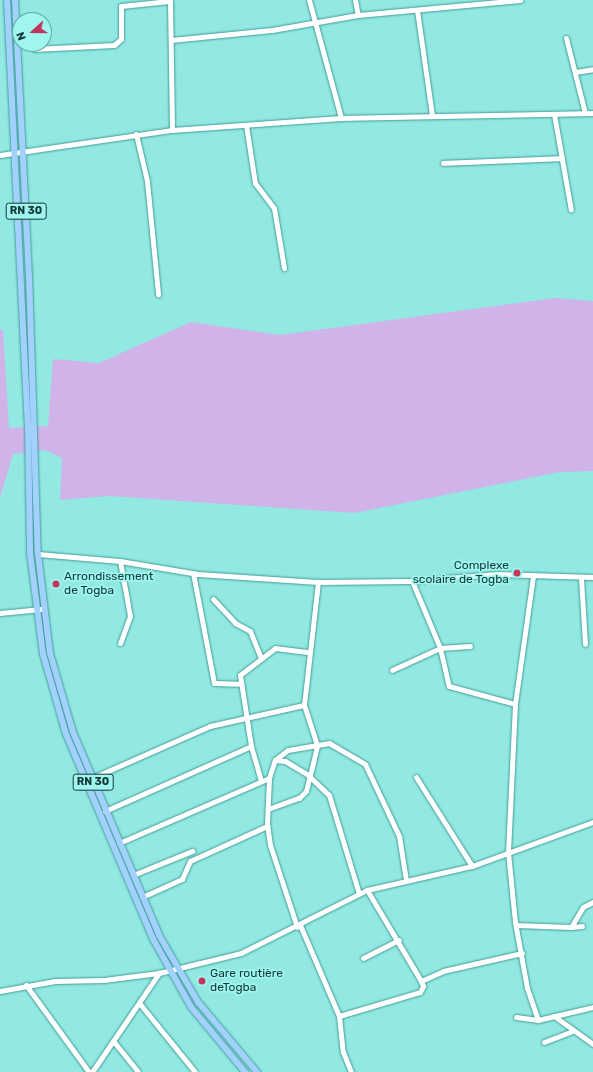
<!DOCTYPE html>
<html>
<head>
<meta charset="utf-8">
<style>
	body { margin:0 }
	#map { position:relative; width:593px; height:1072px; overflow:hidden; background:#91e9e2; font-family:Rubik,sans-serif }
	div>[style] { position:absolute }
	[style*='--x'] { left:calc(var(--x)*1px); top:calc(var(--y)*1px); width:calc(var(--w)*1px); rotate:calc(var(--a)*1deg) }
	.green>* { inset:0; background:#d0b3e9 }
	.roads { filter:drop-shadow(0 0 1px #439d97) drop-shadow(0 0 1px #439d97) }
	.minor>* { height:5px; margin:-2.5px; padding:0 2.5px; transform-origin:2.5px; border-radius:2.5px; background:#fff }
	.major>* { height:6px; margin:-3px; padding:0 3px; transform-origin:3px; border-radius:3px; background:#a3d1fd }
	.dots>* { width:11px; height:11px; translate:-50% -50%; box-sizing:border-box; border:2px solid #9ef6ef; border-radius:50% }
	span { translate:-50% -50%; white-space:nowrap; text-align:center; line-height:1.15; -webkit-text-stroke:3.5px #9ef6ef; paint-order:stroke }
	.shield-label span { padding:1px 3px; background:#9ef6ef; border:1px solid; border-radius:3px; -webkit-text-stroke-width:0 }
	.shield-label { font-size:11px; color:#123836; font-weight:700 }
	.poi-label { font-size:12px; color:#123836 }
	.right { translate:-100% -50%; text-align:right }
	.left { translate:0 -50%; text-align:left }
	.north { position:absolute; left:12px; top:12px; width:40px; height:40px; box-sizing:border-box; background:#9ef6ef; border:1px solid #66aaa5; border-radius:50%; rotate:249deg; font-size:11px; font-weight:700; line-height:16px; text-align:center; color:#123836 }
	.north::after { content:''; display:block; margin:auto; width:14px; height:18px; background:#c4355c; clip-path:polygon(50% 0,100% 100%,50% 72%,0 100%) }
</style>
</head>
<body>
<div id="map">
	<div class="green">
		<div style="clip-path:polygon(555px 298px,593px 301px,593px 471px,560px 472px,354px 513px,109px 496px,60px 500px,62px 458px,45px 450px,13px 454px,0 498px,0 330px,3px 330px,9px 428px,48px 426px,53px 359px,99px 363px,191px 322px,280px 335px)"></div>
	</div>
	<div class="roads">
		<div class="minor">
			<div style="--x:170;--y:0;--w:130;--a:89.1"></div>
			<div style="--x:309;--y:0;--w:122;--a:74.8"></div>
			<div style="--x:355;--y:0;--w:15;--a:79"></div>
			<div style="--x:417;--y:10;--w:107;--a:81.9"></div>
			<div style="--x:566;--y:38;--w:77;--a:75.8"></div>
			<div style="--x:171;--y:40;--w:101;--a:-5.7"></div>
			<div style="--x:272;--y:30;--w:87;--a:-9.9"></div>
			<div style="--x:358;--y:15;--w:163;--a:-5.3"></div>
			<div style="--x:34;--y:49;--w:80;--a:-2.9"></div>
			<div style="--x:114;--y:45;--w:9;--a:-41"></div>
			<div style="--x:121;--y:39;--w:33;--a:-90"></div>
			<div style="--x:121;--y:6;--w:49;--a:-5.8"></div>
			<div style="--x:575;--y:72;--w:18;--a:-9"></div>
			<div style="--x:554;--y:114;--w:97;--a:80"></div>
			<div style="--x:246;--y:125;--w:59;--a:81.2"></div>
			<div style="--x:255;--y:183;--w:31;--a:53"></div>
			<div style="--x:274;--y:208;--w:61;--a:80.5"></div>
			<div style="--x:136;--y:134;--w:48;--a:76.8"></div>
			<div style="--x:147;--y:181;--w:114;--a:84.4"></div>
			<div style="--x:0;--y:155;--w:174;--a:-8.3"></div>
			<div style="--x:172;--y:130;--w:169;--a:-4.1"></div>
			<div style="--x:341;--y:118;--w:252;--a:-1.1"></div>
			<div style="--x:443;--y:163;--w:119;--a:-2.4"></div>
			<div style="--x:38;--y:554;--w:82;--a:4.9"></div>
			<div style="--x:120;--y:561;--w:79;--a:9.5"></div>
			<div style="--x:198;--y:574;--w:120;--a:3.8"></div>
			<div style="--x:318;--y:582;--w:94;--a:-0.6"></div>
			<div style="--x:412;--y:581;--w:85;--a:-4.7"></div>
			<div style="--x:497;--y:574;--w:96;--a:1.8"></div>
			<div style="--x:120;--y:561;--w:56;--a:79.7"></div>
			<div style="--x:130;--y:616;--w:29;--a:110"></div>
			<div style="--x:193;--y:573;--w:112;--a:79.2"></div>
			<div style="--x:214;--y:683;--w:25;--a:2"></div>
			<div style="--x:533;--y:576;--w:129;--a:98"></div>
			<div style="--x:515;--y:704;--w:148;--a:92.7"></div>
			<div style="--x:508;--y:852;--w:70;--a:84.3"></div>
			<div style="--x:515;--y:922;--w:67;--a:79.7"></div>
			<div style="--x:527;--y:988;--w:34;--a:71"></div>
			<div style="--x:581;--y:578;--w:66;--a:86.5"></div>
			<div style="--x:412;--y:581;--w:73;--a:67.3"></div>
			<div style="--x:440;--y:648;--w:39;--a:77"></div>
			<div style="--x:449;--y:686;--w:68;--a:15.3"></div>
			<div style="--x:213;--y:599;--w:33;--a:47"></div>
			<div style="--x:235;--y:623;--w:17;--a:28"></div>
			<div style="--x:250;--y:631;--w:29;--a:68"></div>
			<div style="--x:0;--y:613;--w:41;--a:-5.6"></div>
			<div style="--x:392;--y:670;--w:53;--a:-24.6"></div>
			<div style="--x:440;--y:648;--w:30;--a:-4"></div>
			<div style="--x:275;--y:760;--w:10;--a:6"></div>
			<div style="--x:285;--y:761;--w:27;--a:31"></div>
			<div style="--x:308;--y:775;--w:29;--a:44"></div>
			<div style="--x:329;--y:795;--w:103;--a:73.1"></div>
			<div style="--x:416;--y:777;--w:105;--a:57.8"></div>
			<div style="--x:92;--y:778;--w:129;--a:-23.8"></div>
			<div style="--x:210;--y:726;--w:96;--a:-12.6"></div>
			<div style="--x:261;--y:781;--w:36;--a:-106"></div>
			<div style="--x:251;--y:746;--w:72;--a:-98.8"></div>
			<div style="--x:240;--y:675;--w:44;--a:-37.6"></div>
			<div style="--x:275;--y:648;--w:32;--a:7"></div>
			<div style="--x:268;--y:809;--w:33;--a:-20"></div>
			<div style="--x:299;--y:798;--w:10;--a:-45"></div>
			<div style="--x:306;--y:791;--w:29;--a:-76"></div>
			<div style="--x:313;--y:763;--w:18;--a:-77"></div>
			<div style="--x:317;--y:745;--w:42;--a:-108"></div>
			<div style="--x:304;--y:705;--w:124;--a:-83.5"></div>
			<div style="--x:105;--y:811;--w:160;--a:-24"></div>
			<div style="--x:119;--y:843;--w:163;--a:-23.4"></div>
			<div style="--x:133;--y:875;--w:64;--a:-22.1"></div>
			<div style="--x:367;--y:890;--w:106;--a:59.3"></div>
			<div style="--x:142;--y:897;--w:44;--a:-24.2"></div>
			<div style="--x:182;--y:879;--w:20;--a:-66"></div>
			<div style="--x:190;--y:861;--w:85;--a:-24.4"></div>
			<div style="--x:300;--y:925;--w:99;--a:66.8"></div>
			<div style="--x:339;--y:1016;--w:36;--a:84"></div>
			<div style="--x:343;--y:1052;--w:22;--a:68"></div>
			<div style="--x:516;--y:925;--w:55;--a:2.1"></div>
			<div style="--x:571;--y:927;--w:23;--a:-59"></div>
			<div style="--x:583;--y:907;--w:11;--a:-27"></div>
			<div style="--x:297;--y:927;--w:86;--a:-108.2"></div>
			<div style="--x:270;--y:845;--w:21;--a:-98"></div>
			<div style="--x:267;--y:824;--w:46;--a:-87.5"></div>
			<div style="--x:269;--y:778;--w:19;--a:-72"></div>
			<div style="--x:275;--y:760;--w:16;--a:-38"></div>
			<div style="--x:288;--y:750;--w:42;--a:-9.7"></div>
			<div style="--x:329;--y:743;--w:42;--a:30.3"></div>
			<div style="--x:365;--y:764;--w:80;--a:64.7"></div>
			<div style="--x:399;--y:836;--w:45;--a:81"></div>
			<div style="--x:571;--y:927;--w:11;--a:-5"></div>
			<div style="--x:363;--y:958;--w:40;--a:-26.6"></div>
			<div style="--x:26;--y:985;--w:107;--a:54.1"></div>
			<div style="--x:0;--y:991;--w:56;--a:-10.3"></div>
			<div style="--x:55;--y:981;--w:49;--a:-1.2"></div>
			<div style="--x:104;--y:980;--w:55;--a:-7.3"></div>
			<div style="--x:140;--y:1004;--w:87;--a:51"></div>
			<div style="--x:339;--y:1016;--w:84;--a:-16.5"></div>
			<div style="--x:420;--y:992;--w:7;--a:-63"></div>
			<div style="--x:423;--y:986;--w:5;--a:-112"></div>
			<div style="--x:421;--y:981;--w:24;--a:-24"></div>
			<div style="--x:443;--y:971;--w:81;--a:-12.8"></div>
			<div style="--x:554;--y:1016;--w:48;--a:35.7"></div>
			<div style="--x:516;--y:1017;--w:22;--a:8"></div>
			<div style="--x:538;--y:1020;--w:57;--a:-13.3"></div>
			<div style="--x:114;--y:1042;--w:38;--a:51"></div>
			<div style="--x:544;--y:1042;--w:30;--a:-21"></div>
			<div style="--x:92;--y:1072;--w:120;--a:-55.9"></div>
			<div style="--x:159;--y:973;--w:84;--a:-13.7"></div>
			<div style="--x:241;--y:953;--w:141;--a:-26.6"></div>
			<div style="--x:367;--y:890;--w:108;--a:-12.9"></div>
			<div style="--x:472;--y:866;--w:129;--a:-20"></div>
		</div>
		<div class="major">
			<div style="--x:7;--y:0;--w:424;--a:87.2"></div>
			<div style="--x:28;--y:423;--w:130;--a:89.1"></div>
			<div style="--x:30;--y:553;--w:102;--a:82.7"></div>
			<div style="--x:43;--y:654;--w:83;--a:74"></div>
			<div style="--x:66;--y:734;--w:223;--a:67"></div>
			<div style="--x:153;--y:939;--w:78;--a:60.8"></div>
			<div style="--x:191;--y:1007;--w:85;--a:50.3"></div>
			<div style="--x:15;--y:0;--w:275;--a:87.1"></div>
			<div style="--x:29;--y:275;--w:279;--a:88.2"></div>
			<div style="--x:38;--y:554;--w:100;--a:83.1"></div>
			<div style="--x:50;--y:653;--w:82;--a:73.8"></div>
			<div style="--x:73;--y:732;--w:220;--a:67"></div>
			<div style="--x:159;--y:935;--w:78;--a:59.8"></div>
			<div style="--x:198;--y:1002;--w:92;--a:49.9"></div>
		</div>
	</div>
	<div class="dots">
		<div style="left:517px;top:573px;background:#c4355c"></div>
		<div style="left:56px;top:584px;background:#c4355c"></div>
		<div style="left:202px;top:981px;background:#c4355c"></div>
	</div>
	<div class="shield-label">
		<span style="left:26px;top:211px">RN 30</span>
		<span style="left:93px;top:782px">RN 30</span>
	</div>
	<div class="poi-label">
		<span class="right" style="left:509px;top:573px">Complexe<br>scolaire de Togba</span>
		<span class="left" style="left:64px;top:584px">Arrondissement<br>de Togba</span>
		<span class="left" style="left:210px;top:981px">Gare routière<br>deTogba</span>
	</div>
	<div class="north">N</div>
</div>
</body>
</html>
